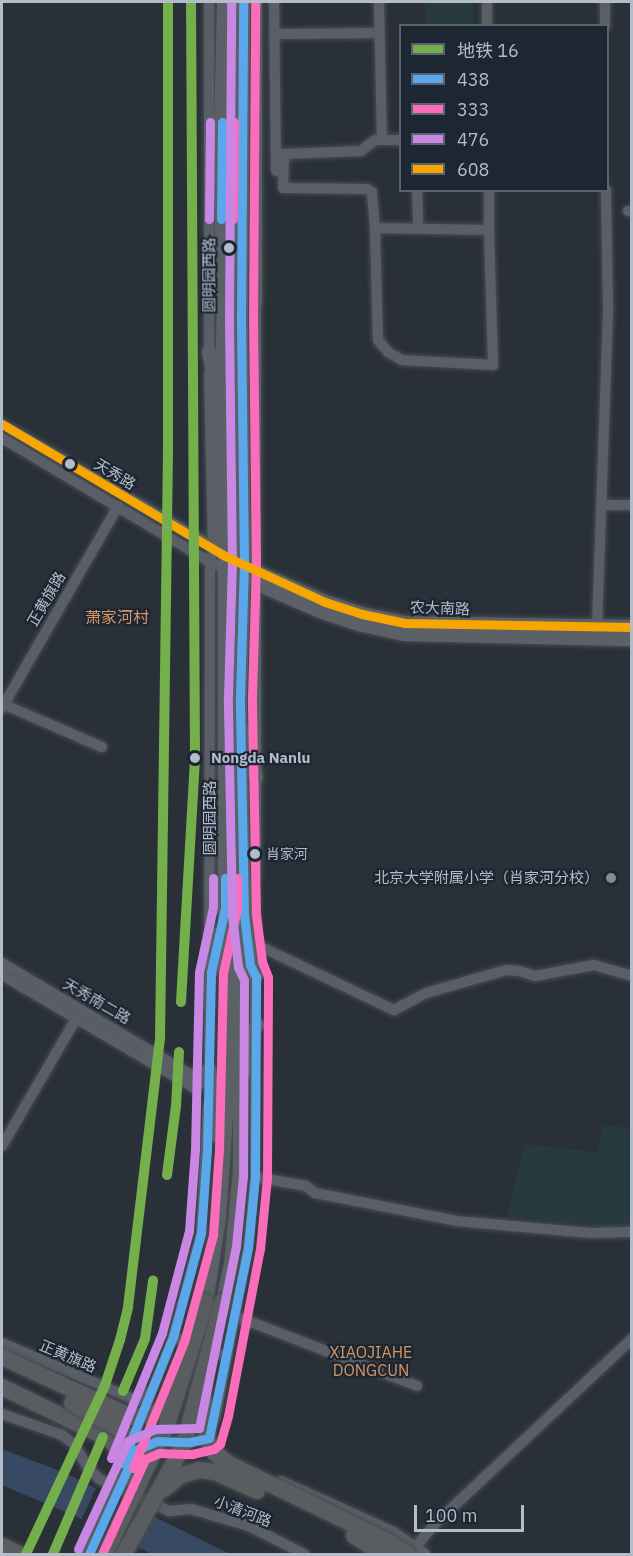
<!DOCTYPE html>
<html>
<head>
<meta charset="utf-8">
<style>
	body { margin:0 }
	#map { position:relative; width:633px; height:1556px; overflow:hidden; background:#2a3038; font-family:"IBM Plex Sans","Noto Sans SC",sans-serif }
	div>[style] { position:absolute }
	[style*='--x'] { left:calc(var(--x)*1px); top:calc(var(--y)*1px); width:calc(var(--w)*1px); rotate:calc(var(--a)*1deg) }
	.green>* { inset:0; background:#273a3e }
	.water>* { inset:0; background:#384963 }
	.pier>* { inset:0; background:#2a3038 }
	.roads { filter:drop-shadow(0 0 2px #484c53) drop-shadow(0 0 2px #484c53) }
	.minor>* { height:10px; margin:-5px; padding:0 5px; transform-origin:5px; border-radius:5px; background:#5a5e66 }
	.major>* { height:14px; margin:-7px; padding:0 7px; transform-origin:7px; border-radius:7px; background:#5c6168 }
	.highway>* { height:16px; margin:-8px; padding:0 8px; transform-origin:8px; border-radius:8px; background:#5a5d60 }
	.bridges { filter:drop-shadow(0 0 2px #484c53) drop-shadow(0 0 2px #484c53) }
	.minor-bridge>* { height:10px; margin:-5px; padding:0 5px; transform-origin:5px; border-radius:5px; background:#5a5e66 }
	.highway-bridge>* { height:16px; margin:-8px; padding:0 8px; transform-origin:8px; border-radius:8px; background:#5a5d60 }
	.bus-1>* { height:9px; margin:-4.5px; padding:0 4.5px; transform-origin:4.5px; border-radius:4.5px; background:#5aa8eb }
	.bus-2>* { height:9px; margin:-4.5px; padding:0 4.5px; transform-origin:4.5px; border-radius:4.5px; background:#fb6dba }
	.bus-3>* { height:9px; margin:-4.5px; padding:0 4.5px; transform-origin:4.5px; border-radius:4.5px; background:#c787e3 }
	.bus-4>* { height:9px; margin:-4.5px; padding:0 4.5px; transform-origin:4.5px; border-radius:4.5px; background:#f7a600 }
	.metro-1>* { height:10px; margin:-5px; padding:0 5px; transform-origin:5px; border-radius:5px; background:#74af4b }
	.dots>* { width:16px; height:16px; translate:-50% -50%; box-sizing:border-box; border:3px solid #1d2633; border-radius:50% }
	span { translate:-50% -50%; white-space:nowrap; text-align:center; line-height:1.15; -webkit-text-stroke:4.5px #1d2633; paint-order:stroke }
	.bus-label { font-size:14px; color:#b4bcc9 }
	.left { translate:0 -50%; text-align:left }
	.street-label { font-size:15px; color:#b4bcc9 }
	.stop-label { font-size:15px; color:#b4bcc9; font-weight:700 }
	.poi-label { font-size:15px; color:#b4bcc9 }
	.right { translate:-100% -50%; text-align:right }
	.neighbourhood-label { font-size:16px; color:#d59563 }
	.frame { position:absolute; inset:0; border:3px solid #b4bcc9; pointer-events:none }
	.legend { position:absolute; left:399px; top:24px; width:210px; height:168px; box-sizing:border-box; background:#1d2633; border:2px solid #59626f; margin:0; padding:8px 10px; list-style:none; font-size:18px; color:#b4bcc9 }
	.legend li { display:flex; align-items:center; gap:12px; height:30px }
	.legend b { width:30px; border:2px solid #59626f }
	.scale { position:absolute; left:414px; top:1505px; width:110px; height:27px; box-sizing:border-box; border:3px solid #b4bcc9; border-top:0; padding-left:8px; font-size:18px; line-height:21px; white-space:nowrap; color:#b4bcc9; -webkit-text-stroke:4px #1d2633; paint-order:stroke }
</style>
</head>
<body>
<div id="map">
	<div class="green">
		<div style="clip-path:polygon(425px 2px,473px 2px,473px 25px,425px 25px)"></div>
		<div style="clip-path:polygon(603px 1125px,631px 1128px,631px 1229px,507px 1217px,524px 1144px,597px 1152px)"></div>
	</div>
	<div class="water">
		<div style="clip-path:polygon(2px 1449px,65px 1473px,230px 1554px,152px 1554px,77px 1517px,2px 1485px)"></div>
	</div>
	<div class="pier">
		<div style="clip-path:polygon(97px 1486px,155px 1514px,136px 1550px,80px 1522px)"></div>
	</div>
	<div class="roads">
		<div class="minor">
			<div style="--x:274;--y:2;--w:169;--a:89.3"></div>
			<div style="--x:379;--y:2;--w:138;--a:88.8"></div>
			<div style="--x:487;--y:2;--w:24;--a:90"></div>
			<div style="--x:605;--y:26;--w:24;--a:-90"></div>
			<div style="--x:276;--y:34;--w:104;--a:-0.6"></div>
			<div style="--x:417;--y:190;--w:38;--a:88"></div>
			<div style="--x:489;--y:190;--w:40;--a:90"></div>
			<div style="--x:628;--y:211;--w:4;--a:0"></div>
			<div style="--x:375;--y:228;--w:112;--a:88.5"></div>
			<div style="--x:378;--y:340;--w:16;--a:50"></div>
			<div style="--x:388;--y:352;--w:16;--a:30"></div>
			<div style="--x:402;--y:360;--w:91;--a:3.1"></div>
			<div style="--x:493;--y:365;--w:135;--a:-91.7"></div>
			<div style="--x:489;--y:230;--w:114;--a:-179"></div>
			<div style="--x:375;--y:228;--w:36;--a:-95"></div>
			<div style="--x:372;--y:192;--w:6;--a:-149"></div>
			<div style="--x:367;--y:189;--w:84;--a:-179.3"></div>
			<div style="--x:283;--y:188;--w:34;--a:-88"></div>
			<div style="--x:284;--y:154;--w:77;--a:-2.2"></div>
			<div style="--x:361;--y:151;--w:18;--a:-38"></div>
			<div style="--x:375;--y:140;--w:25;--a:0"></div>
			<div style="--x:209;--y:360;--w:358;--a:-90"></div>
			<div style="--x:209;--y:375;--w:174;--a:88.7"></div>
			<div style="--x:213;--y:549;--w:13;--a:103"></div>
			<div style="--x:210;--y:562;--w:514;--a:90.11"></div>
			<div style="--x:2;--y:424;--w:285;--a:30.2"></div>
			<div style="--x:2;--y:438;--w:242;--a:30.8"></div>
			<div style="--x:210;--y:562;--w:43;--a:24.8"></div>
			<div style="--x:601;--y:505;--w:31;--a:0"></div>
			<div style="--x:597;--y:627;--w:321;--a:-88"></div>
			<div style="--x:608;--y:306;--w:116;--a:-91"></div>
			<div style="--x:3;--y:704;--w:108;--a:23.5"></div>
			<div style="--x:2;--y:708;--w:233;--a:-60.1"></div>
			<div style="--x:257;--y:945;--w:152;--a:25.4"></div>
			<div style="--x:394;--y:1010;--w:36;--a:-28"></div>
			<div style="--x:426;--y:993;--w:83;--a:-16"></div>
			<div style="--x:506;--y:970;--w:13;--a:4"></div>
			<div style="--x:519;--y:971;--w:17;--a:17"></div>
			<div style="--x:535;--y:976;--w:60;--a:-10.6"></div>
			<div style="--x:594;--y:965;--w:40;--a:16"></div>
			<div style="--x:2;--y:963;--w:224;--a:30.6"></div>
			<div style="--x:195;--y:1077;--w:13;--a:-29"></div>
			<div style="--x:2;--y:975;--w:225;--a:30.4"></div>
			<div style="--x:196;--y:1089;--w:24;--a:-57"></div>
			<div style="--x:2;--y:1146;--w:149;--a:-59.8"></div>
			<div style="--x:255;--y:1177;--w:52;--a:10"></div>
			<div style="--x:306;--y:1186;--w:11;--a:38"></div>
			<div style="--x:315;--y:1193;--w:144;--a:11.2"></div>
			<div style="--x:456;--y:1221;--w:135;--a:5.1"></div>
			<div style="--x:590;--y:1233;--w:42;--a:-1.4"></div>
			<div style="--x:235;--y:1316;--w:195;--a:21"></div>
			<div style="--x:173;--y:1337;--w:58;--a:20.3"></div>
			<div style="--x:2;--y:1343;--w:148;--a:23.1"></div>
			<div style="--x:138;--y:1401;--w:16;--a:-38"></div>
			<div style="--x:2;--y:1414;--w:64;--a:19.3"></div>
			<div style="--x:62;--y:1435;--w:16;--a:38"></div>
			<div style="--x:75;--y:1445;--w:23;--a:61"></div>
			<div style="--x:86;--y:1465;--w:19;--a:47"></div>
			<div style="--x:99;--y:1479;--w:77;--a:24.6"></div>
			<div style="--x:169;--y:1511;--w:22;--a:-5"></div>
			<div style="--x:191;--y:1509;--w:60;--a:16.3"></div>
			<div style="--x:249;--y:1526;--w:62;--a:27"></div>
			<div style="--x:281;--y:1481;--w:124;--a:24.3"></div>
			<div style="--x:394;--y:1532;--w:38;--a:35"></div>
			<div style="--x:116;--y:1482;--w:156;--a:-68.5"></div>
			<div style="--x:173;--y:1337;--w:108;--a:-74.9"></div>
			<div style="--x:201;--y:1233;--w:129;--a:-86.9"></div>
			<div style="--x:122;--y:1484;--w:37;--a:-68"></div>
			<div style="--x:136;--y:1450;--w:23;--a:-23"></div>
			<div style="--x:157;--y:1441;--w:33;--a:2"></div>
			<div style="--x:190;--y:1442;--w:19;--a:-12"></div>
			<div style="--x:209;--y:1438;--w:25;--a:-74"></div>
			<div style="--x:216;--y:1414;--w:169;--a:-79.1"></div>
			<div style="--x:248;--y:1248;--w:71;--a:-84.4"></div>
			<div style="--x:255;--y:1177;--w:1175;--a:-89.9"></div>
			<div style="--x:416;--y:1546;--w:33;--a:-49"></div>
			<div style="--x:438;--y:1521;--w:266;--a:-43.2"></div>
		</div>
		<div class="major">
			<div style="--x:229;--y:127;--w:42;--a:85.9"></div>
			<div style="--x:232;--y:169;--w:91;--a:91.9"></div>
			<div style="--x:209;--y:352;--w:37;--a:79"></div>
			<div style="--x:257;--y:572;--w:74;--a:23.8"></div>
			<div style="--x:325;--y:602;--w:39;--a:18"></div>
			<div style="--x:362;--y:614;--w:44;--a:11.8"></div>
			<div style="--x:405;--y:623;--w:227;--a:1"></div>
			<div style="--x:258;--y:584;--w:68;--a:23.5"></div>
			<div style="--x:320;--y:611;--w:41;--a:18.4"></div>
			<div style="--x:359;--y:624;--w:46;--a:12.5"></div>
			<div style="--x:404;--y:634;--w:228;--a:1.3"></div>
			<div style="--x:247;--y:733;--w:46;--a:78.7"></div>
			<div style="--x:248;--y:947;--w:18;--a:84"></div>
			<div style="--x:250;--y:965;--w:13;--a:63"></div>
			<div style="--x:211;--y:972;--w:39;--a:-78"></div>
			<div style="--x:209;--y:1069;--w:67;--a:83.2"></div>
			<div style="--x:249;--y:1069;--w:32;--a:-88"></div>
			<div style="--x:250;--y:1037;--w:14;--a:-60"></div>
			<div style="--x:223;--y:1301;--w:38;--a:-78"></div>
			<div style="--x:231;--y:1264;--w:93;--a:-84.5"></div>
			<div style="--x:240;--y:1171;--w:215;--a:-90"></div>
			<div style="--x:240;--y:956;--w:41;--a:-84.4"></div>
			<div style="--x:244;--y:915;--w:218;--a:-91.1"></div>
			<div style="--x:240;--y:697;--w:132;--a:-88.3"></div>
			<div style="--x:244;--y:565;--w:245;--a:-90.7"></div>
			<div style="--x:241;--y:320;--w:318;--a:-89.6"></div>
			<div style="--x:206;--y:1302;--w:85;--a:-81.2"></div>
			<div style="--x:219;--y:1218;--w:133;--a:-86.1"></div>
			<div style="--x:228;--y:1085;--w:177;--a:-91"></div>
			<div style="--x:225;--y:908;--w:339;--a:-90"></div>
			<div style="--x:225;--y:569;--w:158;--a:-91.5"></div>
			<div style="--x:221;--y:411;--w:109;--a:-88.4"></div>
			<div style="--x:224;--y:302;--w:133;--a:-91.7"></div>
			<div style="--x:220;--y:169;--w:167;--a:-88.6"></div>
		</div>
		<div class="highway">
			<div style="--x:2;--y:1387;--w:121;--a:25.9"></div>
			<div style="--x:111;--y:1440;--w:24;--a:57"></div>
			<div style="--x:2;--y:1546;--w:19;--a:25"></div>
		</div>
	</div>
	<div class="bridges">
		<div class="minor-bridge">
			<div style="--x:81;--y:1554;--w:80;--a:-64.1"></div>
		</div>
		<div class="highway-bridge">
			<div style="--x:2;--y:1357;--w:143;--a:24.8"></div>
			<div style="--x:132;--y:1417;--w:17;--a:-7"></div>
			<div style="--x:149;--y:1415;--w:18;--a:-19"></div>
			<div style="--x:166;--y:1409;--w:15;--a:-53"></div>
			<div style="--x:202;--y:1377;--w:61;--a:85.3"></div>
			<div style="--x:207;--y:1438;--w:16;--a:63"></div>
			<div style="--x:214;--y:1452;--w:17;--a:40"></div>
			<div style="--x:227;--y:1463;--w:176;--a:26"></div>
			<div style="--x:385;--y:1540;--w:26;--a:32"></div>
			<div style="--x:72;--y:1403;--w:58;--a:28.8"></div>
			<div style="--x:123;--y:1431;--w:17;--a:54"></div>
			<div style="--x:133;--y:1445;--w:17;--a:73"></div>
			<div style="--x:138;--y:1461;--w:23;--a:100"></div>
			<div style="--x:164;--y:1489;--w:21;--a:-39"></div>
			<div style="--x:180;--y:1476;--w:20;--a:-18"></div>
			<div style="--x:199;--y:1470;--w:16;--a:7"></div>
			<div style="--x:215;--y:1472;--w:46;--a:24.3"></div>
			<div style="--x:354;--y:1536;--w:35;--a:31"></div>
			<div style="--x:105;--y:1554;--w:143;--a:-64.3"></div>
			<div style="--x:167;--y:1425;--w:129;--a:-72.4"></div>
			<div style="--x:124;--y:1554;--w:123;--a:-61.4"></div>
			<div style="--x:183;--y:1446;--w:150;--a:-74.6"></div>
		</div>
	</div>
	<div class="bus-1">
		<div style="--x:221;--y:219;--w:97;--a:-89.4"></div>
		<div style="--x:122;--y:1463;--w:136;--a:-68"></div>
		<div style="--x:173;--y:1337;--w:108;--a:-74.9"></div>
		<div style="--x:201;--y:1233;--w:83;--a:-85.9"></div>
		<div style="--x:207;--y:1150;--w:178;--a:-88.7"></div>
		<div style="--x:211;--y:972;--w:66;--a:-77.7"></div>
		<div style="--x:225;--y:908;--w:30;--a:-90"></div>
		<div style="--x:89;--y:1554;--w:114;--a:-65.7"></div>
		<div style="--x:136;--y:1450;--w:23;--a:-23"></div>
		<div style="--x:157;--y:1441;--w:33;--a:2"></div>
		<div style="--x:190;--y:1442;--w:19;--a:-12"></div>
		<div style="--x:209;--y:1438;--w:194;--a:-78.4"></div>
		<div style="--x:248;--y:1248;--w:71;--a:-84.4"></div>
		<div style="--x:255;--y:1177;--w:200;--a:-89.7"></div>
		<div style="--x:256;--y:977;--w:13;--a:-117"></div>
		<div style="--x:250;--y:965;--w:50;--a:-96.8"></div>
		<div style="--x:244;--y:915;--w:218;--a:-91.1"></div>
		<div style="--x:240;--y:697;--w:132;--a:-88.3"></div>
		<div style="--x:244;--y:565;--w:245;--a:-90.7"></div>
		<div style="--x:241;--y:320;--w:318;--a:-89.6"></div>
	</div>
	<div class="bus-2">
		<div style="--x:233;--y:219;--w:97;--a:-89.4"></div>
		<div style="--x:133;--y:1468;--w:136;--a:-68"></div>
		<div style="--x:184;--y:1342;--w:111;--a:-74.8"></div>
		<div style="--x:213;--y:1235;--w:85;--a:-86"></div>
		<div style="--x:219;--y:1150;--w:177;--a:-88.7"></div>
		<div style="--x:223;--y:973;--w:66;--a:-77.7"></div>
		<div style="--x:237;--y:909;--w:31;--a:-90"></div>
		<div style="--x:102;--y:1554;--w:104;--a:-65.6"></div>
		<div style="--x:145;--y:1459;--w:15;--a:-23"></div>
		<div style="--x:159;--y:1453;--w:33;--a:2"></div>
		<div style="--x:192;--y:1454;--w:23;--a:-13"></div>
		<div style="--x:214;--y:1449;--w:8;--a:-40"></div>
		<div style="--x:220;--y:1444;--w:29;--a:-74"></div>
		<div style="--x:228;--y:1416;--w:170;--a:-79.2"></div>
		<div style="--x:260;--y:1249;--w:72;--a:-84.4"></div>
		<div style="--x:267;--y:1177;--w:200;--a:-89.7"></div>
		<div style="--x:268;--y:977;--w:17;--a:-111"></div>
		<div style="--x:262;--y:961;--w:47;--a:-97.3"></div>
		<div style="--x:256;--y:914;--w:217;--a:-91.1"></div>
		<div style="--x:252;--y:697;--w:132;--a:-88.3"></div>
		<div style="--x:256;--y:565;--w:245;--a:-90.7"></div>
		<div style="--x:253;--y:320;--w:318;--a:-89.6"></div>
	</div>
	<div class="bus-3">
		<div style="--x:209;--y:219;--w:97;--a:-89.4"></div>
		<div style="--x:111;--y:1458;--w:135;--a:-67.8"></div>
		<div style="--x:162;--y:1333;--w:106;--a:-75.2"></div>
		<div style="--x:189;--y:1231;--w:82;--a:-85.8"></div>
		<div style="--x:195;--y:1149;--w:177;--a:-88.7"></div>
		<div style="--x:199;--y:972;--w:66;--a:-77.8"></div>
		<div style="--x:213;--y:907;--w:29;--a:-90"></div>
		<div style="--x:78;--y:1549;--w:119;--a:-65.2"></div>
		<div style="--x:128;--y:1441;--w:30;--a:-24"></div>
		<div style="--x:155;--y:1429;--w:44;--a:-1.3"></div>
		<div style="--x:199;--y:1428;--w:186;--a:-78.5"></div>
		<div style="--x:236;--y:1246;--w:70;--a:-84.3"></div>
		<div style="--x:243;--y:1176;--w:196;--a:-89.7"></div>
		<div style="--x:244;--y:980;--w:14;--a:-115"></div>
		<div style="--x:238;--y:967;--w:52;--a:-96.6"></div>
		<div style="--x:232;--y:915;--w:218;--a:-91.1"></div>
		<div style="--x:228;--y:697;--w:132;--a:-88.3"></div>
		<div style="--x:232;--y:565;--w:245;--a:-90.7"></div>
		<div style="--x:229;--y:320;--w:318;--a:-89.6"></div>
	</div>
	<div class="bus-4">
		<div style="--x:2;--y:424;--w:259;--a:30.6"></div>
		<div style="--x:225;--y:556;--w:110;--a:24.7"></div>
		<div style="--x:325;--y:602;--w:39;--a:18"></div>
		<div style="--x:362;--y:614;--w:44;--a:11.8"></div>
		<div style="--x:405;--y:623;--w:227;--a:1"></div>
	</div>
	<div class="metro-1">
		<div style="--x:181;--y:1002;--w:243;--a:-86.7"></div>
		<div style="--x:195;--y:759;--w:757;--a:-90.3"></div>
		<div style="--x:167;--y:1175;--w:70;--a:-82.6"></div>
		<div style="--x:176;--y:1106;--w:54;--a:-86.8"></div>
		<div style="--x:123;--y:1391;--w:56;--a:-67.1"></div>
		<div style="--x:145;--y:1339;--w:59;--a:-82.1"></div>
		<div style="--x:26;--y:1554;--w:187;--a:-64.9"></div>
		<div style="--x:105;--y:1385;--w:47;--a:-71.6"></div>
		<div style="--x:120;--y:1340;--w:34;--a:-76"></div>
		<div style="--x:128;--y:1307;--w:270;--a:-83.2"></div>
		<div style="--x:160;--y:1039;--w:584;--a:-89.22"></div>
		<div style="--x:168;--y:455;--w:453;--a:-90"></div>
		<div style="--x:53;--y:1554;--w:127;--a:-66.9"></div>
	</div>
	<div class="dots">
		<div style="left:229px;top:248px;background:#b4bcc9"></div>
		<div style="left:70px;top:464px;background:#b4bcc9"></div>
		<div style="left:195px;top:758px;background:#b4bcc9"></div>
		<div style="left:255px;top:854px;background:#b4bcc9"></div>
		<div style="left:611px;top:878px;background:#848b96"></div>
	</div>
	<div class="bus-label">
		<span class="left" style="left:266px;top:854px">肖家河</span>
	</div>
	<div class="street-label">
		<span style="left:209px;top:275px;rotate:-90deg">圆明园西路</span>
		<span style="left:115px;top:474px;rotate:31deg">天秀路</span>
		<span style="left:46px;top:599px;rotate:-60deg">正黄旗路</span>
		<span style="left:440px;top:608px;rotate:2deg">农大南路</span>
		<span style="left:210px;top:818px;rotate:-90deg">圆明园西路</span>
		<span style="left:97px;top:1001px;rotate:30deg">天秀南二路</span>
		<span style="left:68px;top:1356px;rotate:23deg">正黄旗路</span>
		<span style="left:243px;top:1511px;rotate:21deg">小清河路</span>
	</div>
	<div class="stop-label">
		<span class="left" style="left:211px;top:758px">Nongda Nanlu</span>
	</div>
	<div class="poi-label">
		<span class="right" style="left:599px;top:878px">北京大学附属小学（肖家河分校）</span>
	</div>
	<div class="neighbourhood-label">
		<span style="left:117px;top:617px">萧家河村</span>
		<span style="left:371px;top:1361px">XIAOJIAHE<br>DONGCUN</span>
	</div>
	<div class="frame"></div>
	<ul class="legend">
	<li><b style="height:8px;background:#74af4b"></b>地铁 16</li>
	<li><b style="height:8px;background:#5aa8eb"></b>438</li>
	<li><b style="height:8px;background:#fb6dba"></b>333</li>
	<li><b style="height:8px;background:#c787e3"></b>476</li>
	<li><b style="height:8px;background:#f7a600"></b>608</li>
	</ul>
	<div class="scale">100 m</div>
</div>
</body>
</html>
